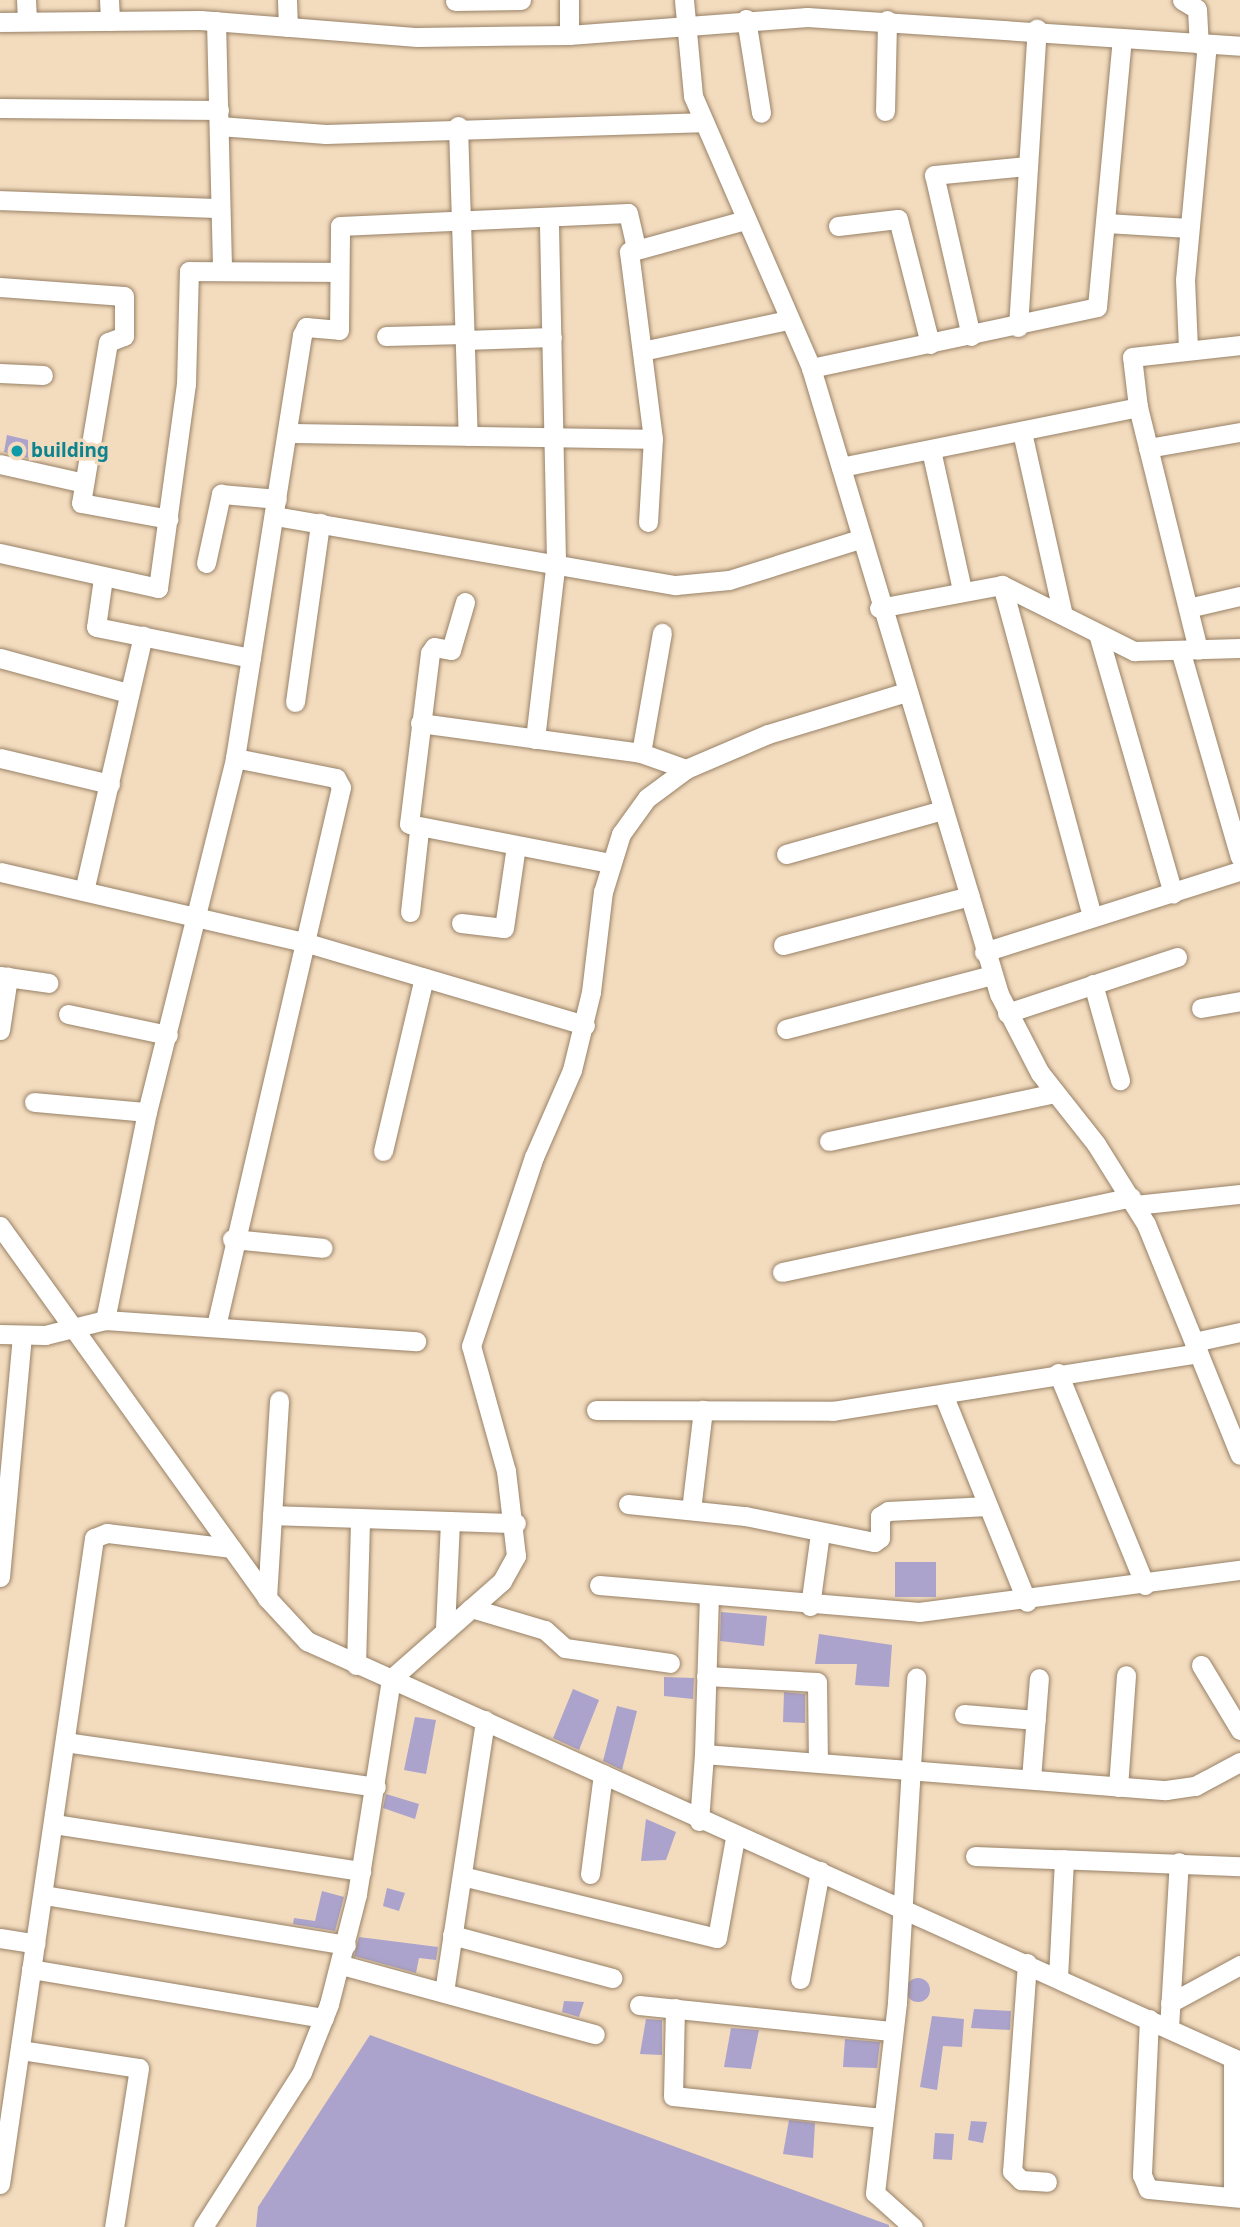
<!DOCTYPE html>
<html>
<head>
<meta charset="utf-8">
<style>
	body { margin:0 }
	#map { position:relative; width:1240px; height:2227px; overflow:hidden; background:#f3dbbe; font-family:"Noto Sans",sans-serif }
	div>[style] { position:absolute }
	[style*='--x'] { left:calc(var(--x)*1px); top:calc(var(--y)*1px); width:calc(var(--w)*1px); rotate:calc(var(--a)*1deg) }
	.building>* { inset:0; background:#aba3cc }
	.round { border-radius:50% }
	.roads { filter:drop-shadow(0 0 2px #988267) drop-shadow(0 0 2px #988267) }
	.minor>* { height:19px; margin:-9.5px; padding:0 9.5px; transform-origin:9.5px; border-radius:9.5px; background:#fff }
	.dots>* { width:19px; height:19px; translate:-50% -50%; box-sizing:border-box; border:4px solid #f3dbbe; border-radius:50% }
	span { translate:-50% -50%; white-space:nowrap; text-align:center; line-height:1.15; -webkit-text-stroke:7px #f3dbbe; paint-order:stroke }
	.culture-label { font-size:19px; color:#0d838f; font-weight:700 }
	.left { translate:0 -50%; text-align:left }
</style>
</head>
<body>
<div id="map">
	<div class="building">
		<div style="clip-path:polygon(7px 435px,28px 440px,28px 458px,4px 452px)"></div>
		<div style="clip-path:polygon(895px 1562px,936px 1562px,936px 1597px,895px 1597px)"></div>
		<div style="clip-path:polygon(721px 1612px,767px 1616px,764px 1646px,720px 1641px)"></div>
		<div style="clip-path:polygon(819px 1634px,892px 1645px,889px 1687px,855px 1685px,857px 1664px,815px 1664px)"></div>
		<div style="clip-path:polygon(664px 1677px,694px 1678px,693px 1699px,664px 1696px)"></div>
		<div style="clip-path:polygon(573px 1689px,599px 1700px,579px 1750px,553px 1738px)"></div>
		<div style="clip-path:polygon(784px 1692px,805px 1694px,805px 1723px,783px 1722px)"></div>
		<div style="clip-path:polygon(617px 1706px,637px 1711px,622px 1770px,603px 1761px)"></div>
		<div style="clip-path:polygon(415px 1717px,436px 1720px,426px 1774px,404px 1770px)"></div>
		<div style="clip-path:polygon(386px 1794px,419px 1804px,415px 1819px,383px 1808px)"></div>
		<div style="clip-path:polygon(646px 1819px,676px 1832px,666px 1860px,641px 1861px)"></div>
		<div style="clip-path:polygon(387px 1888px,405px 1893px,399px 1911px,383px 1906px)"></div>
		<div style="clip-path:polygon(322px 1891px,344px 1897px,335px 1931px,293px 1924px,294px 1918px,315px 1921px)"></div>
		<div style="clip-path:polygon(359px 1937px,438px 1947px,436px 1960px,419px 1958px,416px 1973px,354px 1956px)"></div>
		<div class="round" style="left:906px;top:1978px;width:24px;height:24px"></div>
		<div style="clip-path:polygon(564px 2001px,584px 2002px,579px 2017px,562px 2012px)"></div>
		<div style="clip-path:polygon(974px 2009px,1011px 2011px,1010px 2030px,971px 2028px)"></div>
		<div style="clip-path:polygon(932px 2016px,964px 2019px,962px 2047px,943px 2046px,937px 2090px,920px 2087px)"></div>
		<div style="clip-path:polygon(646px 2019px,662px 2020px,662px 2055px,640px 2054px)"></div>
		<div style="clip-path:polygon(731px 2028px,759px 2030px,751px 2069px,724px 2067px)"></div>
		<div style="clip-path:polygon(370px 2035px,889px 2225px,889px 2227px,256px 2227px,258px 2207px)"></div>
		<div style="clip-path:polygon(845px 2039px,880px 2042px,877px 2068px,843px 2067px)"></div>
		<div style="clip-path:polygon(789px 2120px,815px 2123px,813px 2158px,783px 2154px)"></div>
		<div style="clip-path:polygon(971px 2121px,987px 2122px,983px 2143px,968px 2140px)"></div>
		<div style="clip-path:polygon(935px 2133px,954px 2134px,952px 2160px,933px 2159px)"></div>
	</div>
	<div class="roads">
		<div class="minor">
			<div style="--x:26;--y:0;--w:21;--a:87"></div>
			<div style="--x:109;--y:0;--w:21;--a:87"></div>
			<div style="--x:287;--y:0;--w:27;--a:88"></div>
			<div style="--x:569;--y:0;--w:35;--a:90"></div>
			<div style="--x:684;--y:0;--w:96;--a:84.6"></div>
			<div style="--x:693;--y:96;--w:296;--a:66.5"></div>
			<div style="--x:811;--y:368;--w:654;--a:73.28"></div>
			<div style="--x:999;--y:994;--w:89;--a:62.6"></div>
			<div style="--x:1040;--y:1073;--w:90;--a:51.7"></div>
			<div style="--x:1096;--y:1144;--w:94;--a:58"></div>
			<div style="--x:1146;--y:1224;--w:249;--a:67.9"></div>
			<div style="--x:1182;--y:0;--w:17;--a:31"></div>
			<div style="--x:1197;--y:9;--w:35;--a:87"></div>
			<div style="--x:455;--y:1;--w:66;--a:-0.9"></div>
			<div style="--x:746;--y:19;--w:95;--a:80.9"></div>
			<div style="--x:216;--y:21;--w:248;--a:88.6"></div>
			<div style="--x:0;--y:22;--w:200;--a:-0.6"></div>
			<div style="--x:200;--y:20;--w:218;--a:4.5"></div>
			<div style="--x:417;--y:37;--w:152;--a:-0.8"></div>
			<div style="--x:569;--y:35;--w:239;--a:-4.3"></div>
			<div style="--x:807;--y:17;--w:434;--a:3.8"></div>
			<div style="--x:0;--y:108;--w:219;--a:0.5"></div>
			<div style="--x:885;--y:111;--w:91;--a:-88.7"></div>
			<div style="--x:219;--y:126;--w:107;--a:4.3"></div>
			<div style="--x:326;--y:134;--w:375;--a:-1.8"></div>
			<div style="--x:458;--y:126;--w:310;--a:88.2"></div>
			<div style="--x:0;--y:200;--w:220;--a:2.1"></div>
			<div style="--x:1106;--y:223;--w:83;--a:3.4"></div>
			<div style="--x:838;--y:226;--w:60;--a:-6.7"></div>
			<div style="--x:898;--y:219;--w:129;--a:75.6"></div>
			<div style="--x:0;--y:287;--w:124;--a:4.2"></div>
			<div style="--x:124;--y:296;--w:40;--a:90"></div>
			<div style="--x:124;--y:336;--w:17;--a:159"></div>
			<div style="--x:108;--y:342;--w:163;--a:99.5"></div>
			<div style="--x:81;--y:503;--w:89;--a:10.3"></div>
			<div style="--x:1018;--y:327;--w:299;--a:-86.4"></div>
			<div style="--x:386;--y:336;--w:79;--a:-1.5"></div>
			<div style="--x:971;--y:336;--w:165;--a:-102.9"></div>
			<div style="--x:934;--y:175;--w:94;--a:-5.5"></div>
			<div style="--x:465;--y:340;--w:87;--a:-2"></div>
			<div style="--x:1188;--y:348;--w:68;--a:-92.5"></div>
			<div style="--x:1185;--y:280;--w:236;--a:-84.7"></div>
			<div style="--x:642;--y:351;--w:149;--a:-12"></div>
			<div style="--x:811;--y:368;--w:292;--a:-12"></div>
			<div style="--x:1097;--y:307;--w:270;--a:-84.7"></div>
			<div style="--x:0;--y:373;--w:43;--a:2.7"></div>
			<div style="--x:1138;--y:407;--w:50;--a:-96.8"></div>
			<div style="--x:1132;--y:357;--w:109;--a:-6.3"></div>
			<div style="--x:1022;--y:432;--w:183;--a:77.4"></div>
			<div style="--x:287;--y:433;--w:366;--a:0.9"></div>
			<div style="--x:1148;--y:448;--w:93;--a:-9.9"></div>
			<div style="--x:931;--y:450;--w:143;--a:77.5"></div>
			<div style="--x:0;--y:464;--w:86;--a:12.7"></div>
			<div style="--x:841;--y:467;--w:303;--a:-11.4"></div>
			<div style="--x:1138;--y:407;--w:250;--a:76.1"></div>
			<div style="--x:275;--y:516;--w:407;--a:9.8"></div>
			<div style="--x:676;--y:585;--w:53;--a:-5.4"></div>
			<div style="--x:729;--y:580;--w:137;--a:-17.4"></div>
			<div style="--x:648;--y:522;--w:83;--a:-86.6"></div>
			<div style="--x:653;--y:439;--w:189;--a:-97.3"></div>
			<div style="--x:629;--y:252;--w:120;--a:-15.4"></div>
			<div style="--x:0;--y:553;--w:162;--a:12.5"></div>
			<div style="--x:158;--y:588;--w:206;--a:-82.2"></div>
			<div style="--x:186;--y:384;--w:113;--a:-88.5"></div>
			<div style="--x:189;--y:271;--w:150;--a:0.4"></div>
			<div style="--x:206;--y:563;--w:71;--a:-77.7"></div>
			<div style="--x:221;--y:494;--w:56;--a:5.1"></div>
			<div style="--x:103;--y:578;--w:49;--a:98.1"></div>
			<div style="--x:96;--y:627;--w:158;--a:11.3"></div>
			<div style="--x:1002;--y:585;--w:344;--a:74.8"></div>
			<div style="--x:465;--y:602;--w:50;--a:106.3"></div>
			<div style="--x:451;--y:650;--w:17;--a:-170"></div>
			<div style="--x:434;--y:647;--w:7;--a:124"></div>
			<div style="--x:430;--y:653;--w:172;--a:97"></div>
			<div style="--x:409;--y:824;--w:204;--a:11"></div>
			<div style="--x:879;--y:608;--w:125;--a:-10.6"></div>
			<div style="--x:1002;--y:585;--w:148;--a:26.6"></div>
			<div style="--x:1134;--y:651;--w:106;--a:-1.6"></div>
			<div style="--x:1188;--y:608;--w:53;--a:-13"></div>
			<div style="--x:1099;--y:637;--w:267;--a:73.9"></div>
			<div style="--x:1181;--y:653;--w:212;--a:73.9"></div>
			<div style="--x:0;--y:658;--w:133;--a:15.3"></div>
			<div style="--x:295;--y:702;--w:181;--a:-82"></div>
			<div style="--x:420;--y:723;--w:223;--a:7.7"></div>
			<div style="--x:641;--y:753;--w:48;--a:19.6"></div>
			<div style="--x:535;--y:739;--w:180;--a:-83.3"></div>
			<div style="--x:556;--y:560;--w:343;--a:-91.2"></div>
			<div style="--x:641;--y:753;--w:122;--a:-80.1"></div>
			<div style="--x:0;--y:758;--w:113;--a:13.3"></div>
			<div style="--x:786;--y:854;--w:163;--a:-15.7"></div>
			<div style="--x:0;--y:872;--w:312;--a:13"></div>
			<div style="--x:304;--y:942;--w:293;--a:16.5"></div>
			<div style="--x:84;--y:891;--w:262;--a:-77"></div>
			<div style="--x:410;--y:912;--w:82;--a:-83.7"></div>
			<div style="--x:461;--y:923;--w:43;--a:6.6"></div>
			<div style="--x:504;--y:928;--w:83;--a:-81.7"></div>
			<div style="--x:783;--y:945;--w:193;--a:-14.7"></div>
			<div style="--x:984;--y:952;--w:269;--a:-17.6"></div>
			<div style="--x:0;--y:976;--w:49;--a:8.1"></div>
			<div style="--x:1093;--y:984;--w:100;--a:74.3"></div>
			<div style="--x:1201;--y:1008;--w:40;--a:-10"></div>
			<div style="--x:1007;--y:1013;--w:179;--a:-18.2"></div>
			<div style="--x:68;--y:1014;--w:102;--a:11.9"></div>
			<div style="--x:786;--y:1029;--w:213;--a:-14.7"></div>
			<div style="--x:0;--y:1030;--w:54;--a:-81.4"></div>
			<div style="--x:34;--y:1102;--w:113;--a:5.1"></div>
			<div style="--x:829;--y:1141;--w:230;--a:-12"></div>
			<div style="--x:383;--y:1151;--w:178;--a:-76.7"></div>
			<div style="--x:1135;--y:1205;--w:106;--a:-6"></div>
			<div style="--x:0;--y:1226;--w:458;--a:54.3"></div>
			<div style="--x:267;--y:1598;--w:59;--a:47.1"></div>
			<div style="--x:307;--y:1641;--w:1023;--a:24.24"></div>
			<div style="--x:232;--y:1239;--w:91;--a:5.6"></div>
			<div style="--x:782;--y:1272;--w:357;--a:-12.1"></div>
			<div style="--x:105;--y:1320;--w:212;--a:-78.6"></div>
			<div style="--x:147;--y:1112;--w:365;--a:-76"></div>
			<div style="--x:235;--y:758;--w:428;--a:-81"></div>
			<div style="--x:302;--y:335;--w:9;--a:-63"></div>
			<div style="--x:306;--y:327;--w:33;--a:5"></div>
			<div style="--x:339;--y:330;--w:104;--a:-89.4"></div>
			<div style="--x:340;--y:226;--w:288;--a:-2.6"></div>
			<div style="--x:628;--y:213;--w:35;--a:77"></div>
			<div style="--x:216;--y:1326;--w:553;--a:-76.94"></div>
			<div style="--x:341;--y:787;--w:10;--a:-119"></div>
			<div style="--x:336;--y:778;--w:103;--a:-168.8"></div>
			<div style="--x:0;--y:1334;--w:45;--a:1.3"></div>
			<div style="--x:45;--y:1335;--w:62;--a:-14"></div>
			<div style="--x:105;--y:1320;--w:312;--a:3.9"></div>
			<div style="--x:1194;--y:1342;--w:47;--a:-12.3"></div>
			<div style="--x:1058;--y:1373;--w:229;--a:67.7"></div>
			<div style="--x:943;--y:1394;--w:224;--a:68"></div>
			<div style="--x:596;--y:1410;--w:237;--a:0.2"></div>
			<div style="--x:833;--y:1411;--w:370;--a:-9"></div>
			<div style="--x:628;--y:1504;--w:118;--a:5.9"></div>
			<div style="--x:745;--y:1516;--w:132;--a:11.4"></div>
			<div style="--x:874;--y:1542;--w:7;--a:-34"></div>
			<div style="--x:880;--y:1538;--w:22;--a:-90"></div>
			<div style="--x:880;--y:1516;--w:9;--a:-32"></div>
			<div style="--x:888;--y:1511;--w:100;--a:-2.9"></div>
			<div style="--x:691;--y:1510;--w:101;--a:-83.2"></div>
			<div style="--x:272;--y:1515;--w:244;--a:1.9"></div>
			<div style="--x:0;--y:1577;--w:243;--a:-84.8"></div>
			<div style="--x:599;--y:1585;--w:321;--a:4.8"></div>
			<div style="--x:919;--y:1612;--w:324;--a:-7.5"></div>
			<div style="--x:267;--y:1598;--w:198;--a:-86.5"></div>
			<div style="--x:810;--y:1606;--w:74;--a:-82.2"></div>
			<div style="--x:471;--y:1608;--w:77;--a:16.6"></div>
			<div style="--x:545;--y:1630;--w:27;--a:42"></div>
			<div style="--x:565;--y:1648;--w:106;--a:8.1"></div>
			<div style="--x:445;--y:1628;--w:107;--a:-87.3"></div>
			<div style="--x:356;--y:1665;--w:147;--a:-88.4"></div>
			<div style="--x:1201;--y:1665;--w:76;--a:59"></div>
			<div style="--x:706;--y:1676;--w:111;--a:3.1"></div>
			<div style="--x:817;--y:1682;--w:79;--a:89.3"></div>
			<div style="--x:964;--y:1714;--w:72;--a:4.8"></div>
			<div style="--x:65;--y:1742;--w:314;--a:8.2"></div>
			<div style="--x:704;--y:1754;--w:159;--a:-88.2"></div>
			<div style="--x:1031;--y:1779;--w:101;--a:-85.5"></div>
			<div style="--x:1118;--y:1787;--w:112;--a:-85.9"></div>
			<div style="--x:699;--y:1821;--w:67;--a:-85.7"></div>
			<div style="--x:704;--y:1754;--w:463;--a:4.5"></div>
			<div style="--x:1166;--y:1790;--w:29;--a:-8"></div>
			<div style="--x:1195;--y:1786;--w:51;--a:-28.1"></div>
			<div style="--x:54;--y:1824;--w:311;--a:8.7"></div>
			<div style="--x:975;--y:1856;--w:265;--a:2.2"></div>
			<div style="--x:590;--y:1874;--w:101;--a:-82.6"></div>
			<div style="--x:462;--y:1876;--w:262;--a:13.7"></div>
			<div style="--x:717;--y:1938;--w:102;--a:-79.8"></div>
			<div style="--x:44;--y:1895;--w:306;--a:9.4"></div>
			<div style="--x:452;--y:1935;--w:166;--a:15"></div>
			<div style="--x:0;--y:1938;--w:36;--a:9"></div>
			<div style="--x:1027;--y:1963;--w:209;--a:94.1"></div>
			<div style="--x:1012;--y:2171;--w:13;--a:45"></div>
			<div style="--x:1021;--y:2180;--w:26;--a:4"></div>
			<div style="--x:342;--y:1965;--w:262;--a:15.3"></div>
			<div style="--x:31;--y:1969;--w:297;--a:9.5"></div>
			<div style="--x:1058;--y:1978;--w:119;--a:-87.1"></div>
			<div style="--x:800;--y:1979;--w:110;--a:-79.5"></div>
			<div style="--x:444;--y:1992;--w:275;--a:-81.4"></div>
			<div style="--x:1170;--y:2003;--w:80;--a:-28.5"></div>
			<div style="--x:639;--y:2005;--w:253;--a:5.9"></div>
			<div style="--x:675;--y:2008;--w:88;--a:91.3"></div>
			<div style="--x:673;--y:2096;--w:210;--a:6"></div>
			<div style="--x:1149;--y:2019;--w:156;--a:92.6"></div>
			<div style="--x:1142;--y:2175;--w:15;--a:67"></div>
			<div style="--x:1148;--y:2189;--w:92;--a:5.6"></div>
			<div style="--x:1169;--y:2028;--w:166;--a:-86.6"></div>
			<div style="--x:21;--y:2050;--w:119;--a:8.7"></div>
			<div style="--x:139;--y:2068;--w:161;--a:98.9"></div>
			<div style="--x:0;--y:2184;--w:653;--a:-81.72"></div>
			<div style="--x:94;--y:1538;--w:14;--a:-21"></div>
			<div style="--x:107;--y:1533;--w:125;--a:6.9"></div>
			<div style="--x:1233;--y:2196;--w:138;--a:-90"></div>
			<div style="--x:203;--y:2227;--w:184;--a:-57.4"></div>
			<div style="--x:302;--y:2072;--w:73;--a:-68.3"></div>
			<div style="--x:329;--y:2004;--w:114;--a:-75.7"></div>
			<div style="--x:357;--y:1894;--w:218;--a:-81"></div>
			<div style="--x:391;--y:1679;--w:148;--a:-41.4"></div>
			<div style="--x:502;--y:1581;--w:29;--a:-61"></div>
			<div style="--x:516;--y:1556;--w:86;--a:-96.7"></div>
			<div style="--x:506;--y:1471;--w:130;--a:-105.6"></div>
			<div style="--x:471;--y:1346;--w:199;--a:-71.6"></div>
			<div style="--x:534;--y:1157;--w:95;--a:-66.4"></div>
			<div style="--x:572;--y:1070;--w:80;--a:-76.3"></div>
			<div style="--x:591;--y:992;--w:101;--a:-83.2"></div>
			<div style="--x:603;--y:892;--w:61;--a:-72.8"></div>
			<div style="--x:621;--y:834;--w:44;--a:-54.2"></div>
			<div style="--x:647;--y:798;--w:49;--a:-36.6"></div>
			<div style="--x:686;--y:769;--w:89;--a:-23.1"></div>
			<div style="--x:768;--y:734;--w:144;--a:-16.9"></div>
			<div style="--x:913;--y:2227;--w:51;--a:-138.2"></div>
			<div style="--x:875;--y:2193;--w:192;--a:-83.4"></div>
			<div style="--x:897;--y:2002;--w:325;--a:-86.6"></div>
		</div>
	</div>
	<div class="dots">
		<div style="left:17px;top:451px;background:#0f9aa8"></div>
	</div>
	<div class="culture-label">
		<span class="left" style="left:31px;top:451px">building</span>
	</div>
</div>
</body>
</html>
